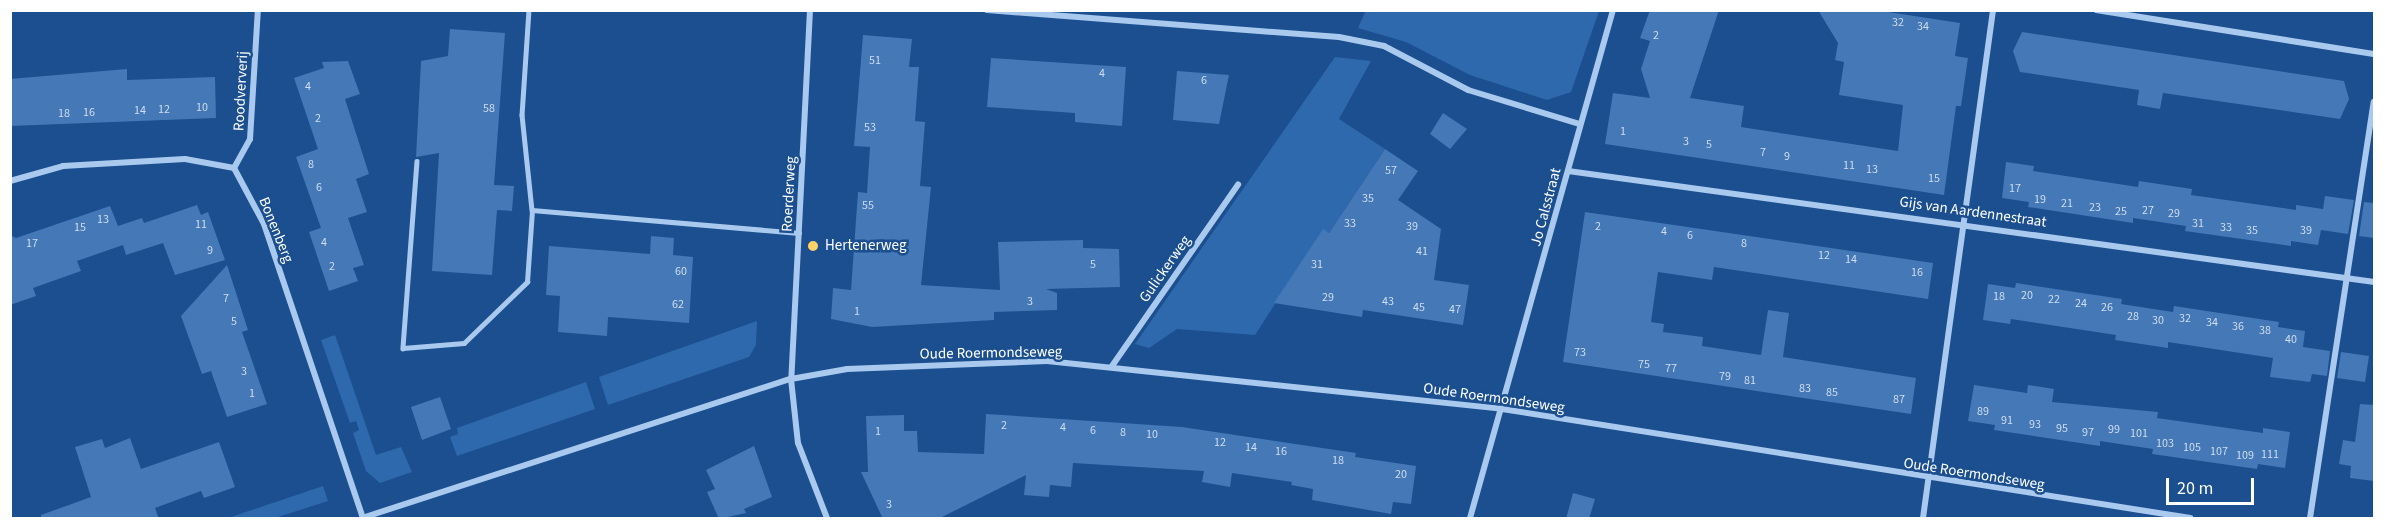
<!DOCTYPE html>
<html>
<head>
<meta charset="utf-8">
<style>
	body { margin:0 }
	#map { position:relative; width:2385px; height:529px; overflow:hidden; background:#1b4f8f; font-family:"Source Sans 3",sans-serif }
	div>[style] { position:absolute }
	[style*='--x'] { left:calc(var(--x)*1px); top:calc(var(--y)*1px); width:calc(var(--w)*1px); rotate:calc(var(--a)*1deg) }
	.green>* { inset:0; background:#2e69ad }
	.building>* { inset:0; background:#4478b7 }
	.lane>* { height:4.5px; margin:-2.25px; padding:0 2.25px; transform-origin:2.25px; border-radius:2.25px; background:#a9c9ee }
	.street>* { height:6px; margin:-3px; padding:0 3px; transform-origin:3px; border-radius:3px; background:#a9c9ee }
	.dots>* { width:16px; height:16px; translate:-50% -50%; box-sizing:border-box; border:3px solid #1b4f8f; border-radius:50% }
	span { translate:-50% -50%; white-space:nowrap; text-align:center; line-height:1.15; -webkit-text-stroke:5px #1b4f8f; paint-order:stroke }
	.number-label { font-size:12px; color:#d0dded }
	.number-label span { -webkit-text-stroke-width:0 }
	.street-label { font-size:15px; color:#fff }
	.poi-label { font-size:15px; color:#fff }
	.left { translate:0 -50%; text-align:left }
	.frame { position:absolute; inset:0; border:12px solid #fff; pointer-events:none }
	.scale { position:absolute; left:2166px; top:478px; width:88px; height:27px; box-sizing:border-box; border:3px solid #fff; border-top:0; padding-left:8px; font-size:18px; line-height:21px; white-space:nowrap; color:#fff; -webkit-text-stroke:4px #1b4f8f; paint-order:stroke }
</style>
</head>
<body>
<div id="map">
	<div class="green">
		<div style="clip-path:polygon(1366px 10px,1599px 10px,1599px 11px,1571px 92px,1547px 100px,1470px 75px,1406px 42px,1358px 28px)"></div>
		<div style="clip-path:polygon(1335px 57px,1371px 61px,1339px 119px,1385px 149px,1329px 233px,1323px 230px,1255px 335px,1177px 329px,1149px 348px,1135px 344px)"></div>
		<div style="clip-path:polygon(757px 321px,756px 345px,749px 357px,608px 405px,599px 377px)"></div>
		<div style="clip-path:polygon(335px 335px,376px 455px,401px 447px,412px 472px,380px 483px,366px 471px,353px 433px,359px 430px,356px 421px,350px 423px,321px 340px)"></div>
		<div style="clip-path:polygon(586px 382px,595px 409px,457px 456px,450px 437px,458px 434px,457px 428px)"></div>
		<div style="clip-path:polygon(323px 486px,328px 501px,275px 518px,228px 518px)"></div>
	</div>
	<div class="building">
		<div style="clip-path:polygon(1650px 10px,1719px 10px,1690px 98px,1744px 106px,1741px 127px,1898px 151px,1903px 105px,1839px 95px,1844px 62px,1835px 60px,1838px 43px,1818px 10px,1875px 10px,1960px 23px,1955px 56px,1968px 58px,1961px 106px,1956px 106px,1944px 195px,1605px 144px,1613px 93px,1650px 98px,1641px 69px,1650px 41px,1640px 38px)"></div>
		<div style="clip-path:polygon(450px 29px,505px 33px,494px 185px,514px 186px,512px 211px,497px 210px,492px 275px,432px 271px,439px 153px,416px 157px,421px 61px,448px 56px)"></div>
		<div style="clip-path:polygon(2022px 32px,2344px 81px,2349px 99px,2340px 119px,2163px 93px,2160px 109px,2137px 105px,2139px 90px,2020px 72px,2013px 51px)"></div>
		<div style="clip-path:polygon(863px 35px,912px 39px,909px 67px,919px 67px,915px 121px,925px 122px,920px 186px,931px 187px,921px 285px,1000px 290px,998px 242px,1083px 240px,1083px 248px,1119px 249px,1120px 287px,1046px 289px,1057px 293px,1057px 310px,994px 312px,994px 320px,872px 327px,831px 319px,833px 288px,851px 290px,858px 192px,867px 193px,870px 147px,854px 146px)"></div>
		<div style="clip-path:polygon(991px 58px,1126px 67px,1122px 126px,1075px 122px,1075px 113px,987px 107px)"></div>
		<div style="clip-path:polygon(348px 61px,360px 94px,345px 99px,369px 174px,356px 179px,367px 212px,348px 218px,364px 265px,353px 268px,358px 281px,329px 291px,309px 232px,321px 228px,296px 157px,318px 149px,294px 78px,324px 68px,322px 62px)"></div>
		<div style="clip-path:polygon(127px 69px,127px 80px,215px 77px,216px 118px,10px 126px,10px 79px)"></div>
		<div style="clip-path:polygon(1177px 71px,1229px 75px,1219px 124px,1173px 120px)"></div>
		<div style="clip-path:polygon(1443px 113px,1467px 129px,1450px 149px,1430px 134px)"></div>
		<div style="clip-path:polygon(1385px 149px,1418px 171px,1398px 200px,1441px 229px,1434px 280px,1469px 285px,1463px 325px,1363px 310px,1362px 317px,1274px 303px,1323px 229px,1329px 233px)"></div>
		<div style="clip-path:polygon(2006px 162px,2034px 166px,2033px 171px,2138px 187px,2139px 181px,2192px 189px,2191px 195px,2296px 210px,2296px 205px,2323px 209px,2325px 196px,2354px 200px,2348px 234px,2321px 230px,2318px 245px,2291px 241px,2291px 246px,2185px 231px,2186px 226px,2160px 222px,2133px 218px,2133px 223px,2028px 207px,2029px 202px,2002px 198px)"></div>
		<div style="clip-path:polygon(2364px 202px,2374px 203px,2374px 238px,2359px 236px)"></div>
		<div style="clip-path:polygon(197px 205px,201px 215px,208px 212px,225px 260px,175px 275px,163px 243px,126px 255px,123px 245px,77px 261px,81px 271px,33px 288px,36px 296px,10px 305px,10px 235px,16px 238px,110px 206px,118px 226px,142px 218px,144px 223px)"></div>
		<div style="clip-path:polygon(1585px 212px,1933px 263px,1928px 299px,1714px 267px,1712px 280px,1658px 272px,1651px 322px,1664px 324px,1663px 332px,1703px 337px,1702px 346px,1761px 355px,1768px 310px,1789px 313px,1783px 357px,1916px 378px,1911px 414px,1563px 362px)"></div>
		<div style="clip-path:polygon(651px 236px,674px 238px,673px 255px,693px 257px,689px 323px,608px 317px,607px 336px,558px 332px,560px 296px,546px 295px,549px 246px,650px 254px)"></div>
		<div style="clip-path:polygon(227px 265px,248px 330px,242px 332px,267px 404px,227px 417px,211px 371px,202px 374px,181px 316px)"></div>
		<div style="clip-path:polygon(2016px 283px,2122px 299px,2121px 304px,2173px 312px,2174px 306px,2279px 322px,2278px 327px,2305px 331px,2303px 347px,2330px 351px,2327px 376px,2312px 374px,2310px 382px,2270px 377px,2273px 358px,2168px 342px,2168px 348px,2115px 340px,2116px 335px,2011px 319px,2010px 324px,1983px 320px,1988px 284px,2015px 288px)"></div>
		<div style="clip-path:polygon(2341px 352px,2369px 356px,2365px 382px,2337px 378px)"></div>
		<div style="clip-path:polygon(1974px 385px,2027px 393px,2028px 385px,2054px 389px,2052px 402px,2158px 412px,2157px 418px,2263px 433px,2263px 428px,2290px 432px,2285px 468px,2258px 464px,2257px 469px,2152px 454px,2153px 449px,2126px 445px,2100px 441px,2100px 446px,1994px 430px,1995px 425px,1968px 421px)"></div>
		<div style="clip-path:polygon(440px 397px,451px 429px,422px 440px,411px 407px)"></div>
		<div style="clip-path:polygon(2360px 404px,2374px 405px,2374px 481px,2350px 478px,2351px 466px,2339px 464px,2343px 440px,2355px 442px)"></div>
		<div style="clip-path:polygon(986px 414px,1182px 427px,1356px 453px,1355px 457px,1416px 466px,1411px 504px,1393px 502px,1391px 514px,1312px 500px,1313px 489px,1291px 485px,1292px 482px,1232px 473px,1230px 487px,1202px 482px,1204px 471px,1073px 463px,1071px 487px,1050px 485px,1049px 497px,1024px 495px,1026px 475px,938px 519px,883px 519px,861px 472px,868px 472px,866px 416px,904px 415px,904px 431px,917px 431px,918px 452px,984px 454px)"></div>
		<div style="clip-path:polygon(130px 438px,141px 469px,219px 442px,235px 487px,204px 498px,201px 491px,155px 508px,159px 519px,41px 519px,41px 515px,91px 497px,75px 447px,102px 439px,105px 448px)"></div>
		<div style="clip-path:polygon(754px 446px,772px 497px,744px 509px,746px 513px,719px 519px,707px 492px,715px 489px,706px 470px)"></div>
		<div style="clip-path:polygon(1573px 493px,1595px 499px,1589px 519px,1566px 519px)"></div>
	</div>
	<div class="lane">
		<div style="--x:529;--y:10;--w:105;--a:93.8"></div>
		<div style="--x:522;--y:115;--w:96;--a:84"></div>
		<div style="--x:532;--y:210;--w:268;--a:4.9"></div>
		<div style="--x:417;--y:161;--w:188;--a:94.3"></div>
		<div style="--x:403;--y:348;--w:61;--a:-4.7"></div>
		<div style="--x:464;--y:343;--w:88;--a:-44.1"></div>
		<div style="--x:527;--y:282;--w:72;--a:-86"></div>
	</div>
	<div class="street">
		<div style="--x:810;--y:10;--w:369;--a:92.9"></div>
		<div style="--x:791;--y:379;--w:64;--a:83.8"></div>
		<div style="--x:798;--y:443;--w:80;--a:68.9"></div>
		<div style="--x:987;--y:10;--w:353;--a:4.4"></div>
		<div style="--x:1339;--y:37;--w:46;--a:11.3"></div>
		<div style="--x:1384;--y:46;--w:95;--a:27.6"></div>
		<div style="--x:1468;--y:90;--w:117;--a:16.9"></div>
		<div style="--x:2096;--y:10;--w:281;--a:9"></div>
		<div style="--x:234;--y:168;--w:33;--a:-61"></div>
		<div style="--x:250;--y:139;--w:129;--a:-86.5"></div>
		<div style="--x:1568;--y:171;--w:814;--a:7.84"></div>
		<div style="--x:10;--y:181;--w:55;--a:-15.8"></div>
		<div style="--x:63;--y:166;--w:122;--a:-3.3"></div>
		<div style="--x:185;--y:159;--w:50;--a:10.4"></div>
		<div style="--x:234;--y:168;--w:64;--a:61.8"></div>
		<div style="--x:264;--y:224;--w:310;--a:71.4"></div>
		<div style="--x:1112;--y:366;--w:221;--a:-55.2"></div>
		<div style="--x:362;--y:518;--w:451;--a:-18"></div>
		<div style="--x:791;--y:379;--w:57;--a:-10.1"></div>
		<div style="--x:847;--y:369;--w:200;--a:-2.3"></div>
		<div style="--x:1047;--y:361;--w:458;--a:6"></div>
		<div style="--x:1502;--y:409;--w:697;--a:9"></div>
		<div style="--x:1470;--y:518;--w:528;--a:-74.28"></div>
		<div style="--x:1923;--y:518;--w:513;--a:-82.15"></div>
		<div style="--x:2310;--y:518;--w:421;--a:-81.3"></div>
	</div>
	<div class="dots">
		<div style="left:813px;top:246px;background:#ffd166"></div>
	</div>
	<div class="number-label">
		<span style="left:1898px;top:23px">32</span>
		<span style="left:1923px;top:27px">34</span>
		<span style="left:1656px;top:36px">2</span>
		<span style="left:875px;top:61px">51</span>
		<span style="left:1102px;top:74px">4</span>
		<span style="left:1204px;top:81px">6</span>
		<span style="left:308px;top:87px">4</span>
		<span style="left:202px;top:108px">10</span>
		<span style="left:489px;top:109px">58</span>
		<span style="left:164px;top:110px">12</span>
		<span style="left:140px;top:111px">14</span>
		<span style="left:89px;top:113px">16</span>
		<span style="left:64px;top:114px">18</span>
		<span style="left:318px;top:119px">2</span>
		<span style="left:870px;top:128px">53</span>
		<span style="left:1623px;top:132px">1</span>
		<span style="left:1686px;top:142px">3</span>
		<span style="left:1709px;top:145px">5</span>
		<span style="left:1763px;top:153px">7</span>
		<span style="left:1787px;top:157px">9</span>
		<span style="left:311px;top:165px">8</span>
		<span style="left:1849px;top:166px">11</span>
		<span style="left:1872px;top:170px">13</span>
		<span style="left:1391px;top:171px">57</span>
		<span style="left:1934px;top:179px">15</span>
		<span style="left:319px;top:188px">6</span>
		<span style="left:2015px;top:189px">17</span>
		<span style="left:1368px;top:199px">35</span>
		<span style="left:2040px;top:200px">19</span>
		<span style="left:2067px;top:204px">21</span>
		<span style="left:868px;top:206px">55</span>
		<span style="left:2095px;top:208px">23</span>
		<span style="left:2148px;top:211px">27</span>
		<span style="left:2121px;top:212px">25</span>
		<span style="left:2174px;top:214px">29</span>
		<span style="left:103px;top:220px">13</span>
		<span style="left:1350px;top:224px">33</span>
		<span style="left:2198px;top:224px">31</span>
		<span style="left:201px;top:225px">11</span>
		<span style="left:1412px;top:227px">39</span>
		<span style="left:1598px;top:227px">2</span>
		<span style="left:80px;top:228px">15</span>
		<span style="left:2226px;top:228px">33</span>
		<span style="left:2252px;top:231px">35</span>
		<span style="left:2306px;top:231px">39</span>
		<span style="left:1664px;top:232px">4</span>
		<span style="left:1690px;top:236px">6</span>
		<span style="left:324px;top:243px">4</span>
		<span style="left:32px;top:244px">17</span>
		<span style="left:1744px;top:244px">8</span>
		<span style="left:210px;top:251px">9</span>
		<span style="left:1422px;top:252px">41</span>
		<span style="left:1824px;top:256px">12</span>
		<span style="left:1851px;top:260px">14</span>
		<span style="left:1093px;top:265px">5</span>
		<span style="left:1317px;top:265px">31</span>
		<span style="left:332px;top:267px">2</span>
		<span style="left:681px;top:272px">60</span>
		<span style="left:1917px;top:273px">16</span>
		<span style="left:2027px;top:296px">20</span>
		<span style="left:1999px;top:297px">18</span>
		<span style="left:1328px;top:298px">29</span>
		<span style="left:226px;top:299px">7</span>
		<span style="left:2054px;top:300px">22</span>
		<span style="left:1030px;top:302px">3</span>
		<span style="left:1388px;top:302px">43</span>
		<span style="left:2081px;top:304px">24</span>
		<span style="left:678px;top:305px">62</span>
		<span style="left:1419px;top:308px">45</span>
		<span style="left:2107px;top:308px">26</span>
		<span style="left:1455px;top:310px">47</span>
		<span style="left:857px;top:312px">1</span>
		<span style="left:2133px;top:317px">28</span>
		<span style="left:2185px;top:319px">32</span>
		<span style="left:2158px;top:321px">30</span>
		<span style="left:234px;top:322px">5</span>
		<span style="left:2212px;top:323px">34</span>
		<span style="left:2238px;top:327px">36</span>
		<span style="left:2265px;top:331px">38</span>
		<span style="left:2291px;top:340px">40</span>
		<span style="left:1580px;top:353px">73</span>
		<span style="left:1644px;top:365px">75</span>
		<span style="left:1671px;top:369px">77</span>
		<span style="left:244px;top:372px">3</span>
		<span style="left:1725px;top:377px">79</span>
		<span style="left:1750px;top:381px">81</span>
		<span style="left:1805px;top:389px">83</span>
		<span style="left:1832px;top:393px">85</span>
		<span style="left:252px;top:394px">1</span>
		<span style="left:1899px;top:400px">87</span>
		<span style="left:1983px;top:412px">89</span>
		<span style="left:2007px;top:421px">91</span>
		<span style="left:2035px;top:425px">93</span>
		<span style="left:1004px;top:426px">2</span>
		<span style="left:1063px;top:428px">4</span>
		<span style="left:2062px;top:429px">95</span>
		<span style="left:2114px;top:430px">99</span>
		<span style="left:1093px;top:431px">6</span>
		<span style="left:878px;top:432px">1</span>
		<span style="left:1123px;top:433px">8</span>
		<span style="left:2088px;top:433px">97</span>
		<span style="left:2139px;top:434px">101</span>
		<span style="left:1152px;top:435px">10</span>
		<span style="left:1220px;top:443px">12</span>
		<span style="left:2165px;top:444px">103</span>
		<span style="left:1251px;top:448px">14</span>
		<span style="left:2192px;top:448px">105</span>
		<span style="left:1281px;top:452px">16</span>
		<span style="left:2219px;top:452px">107</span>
		<span style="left:2270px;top:455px">111</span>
		<span style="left:2245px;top:456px">109</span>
		<span style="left:1338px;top:461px">18</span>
		<span style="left:1401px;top:475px">20</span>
		<span style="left:889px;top:505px">3</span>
	</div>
	<div class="street-label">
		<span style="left:241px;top:91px;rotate:-87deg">Roodververij</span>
		<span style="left:789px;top:194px;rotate:-87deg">Roerderweg</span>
		<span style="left:1546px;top:207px;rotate:-75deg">Jo Calsstraat</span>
		<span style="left:1973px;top:212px;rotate:8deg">Gijs van Aardennestraat</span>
		<span style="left:276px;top:230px;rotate:68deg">Bonenberg</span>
		<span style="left:1165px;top:269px;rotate:-55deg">Gulickerweg</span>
		<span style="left:991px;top:353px;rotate:-1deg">Oude Roermondseweg</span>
		<span style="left:1494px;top:398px;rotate:8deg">Oude Roermondseweg</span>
		<span style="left:1974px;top:474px;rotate:9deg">Oude Roermondseweg</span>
	</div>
	<div class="poi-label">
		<span class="left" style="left:825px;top:246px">Hertenerweg</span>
	</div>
	<div class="frame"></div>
	<div class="scale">20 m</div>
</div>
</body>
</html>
